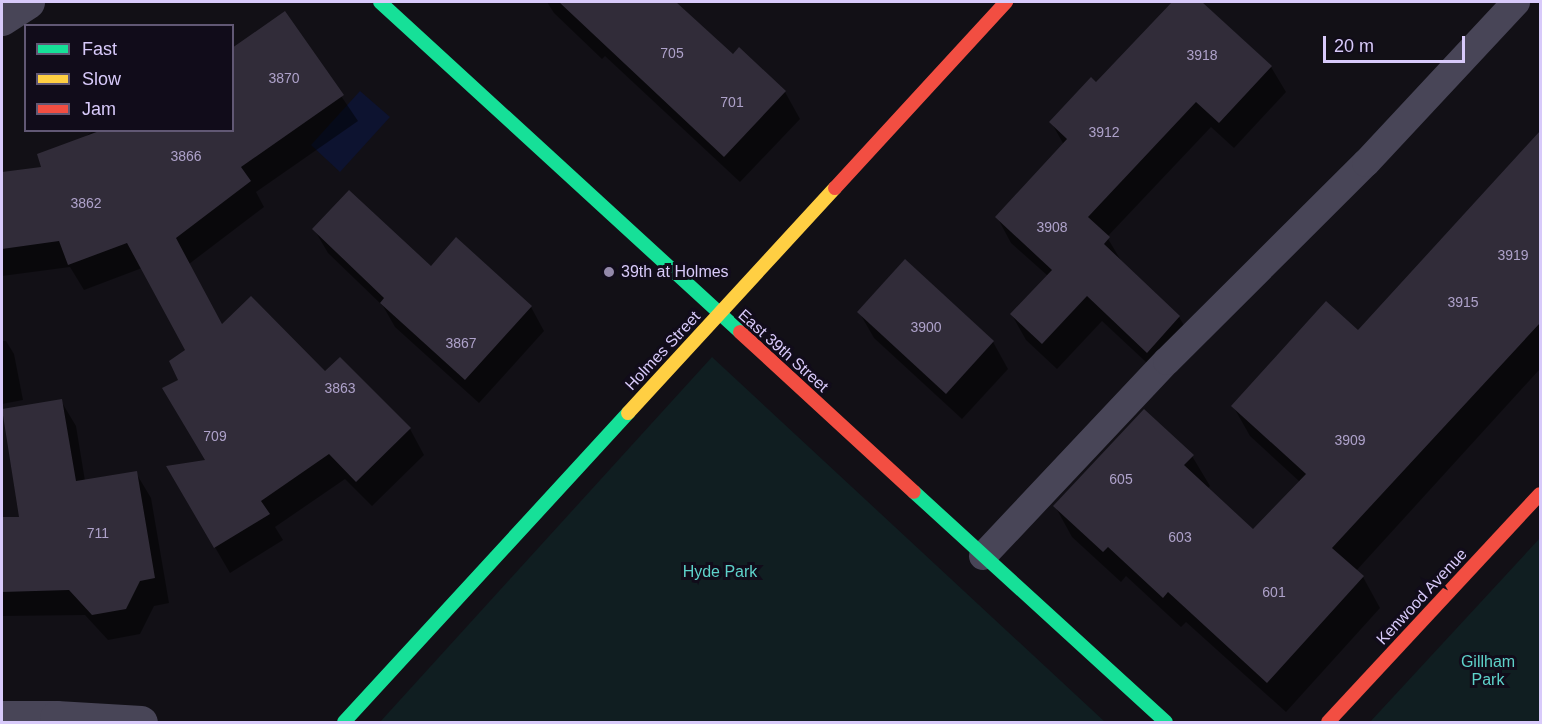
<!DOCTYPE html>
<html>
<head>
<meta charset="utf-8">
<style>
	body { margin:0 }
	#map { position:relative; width:1542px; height:724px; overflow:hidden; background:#121016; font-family:Arial,sans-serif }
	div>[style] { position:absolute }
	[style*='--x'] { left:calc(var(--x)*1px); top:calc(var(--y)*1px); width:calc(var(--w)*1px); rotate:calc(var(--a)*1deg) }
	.green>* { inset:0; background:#101e21 }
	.water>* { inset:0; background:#0d1330 }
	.shadow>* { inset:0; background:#0007 }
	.building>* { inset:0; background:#312c39 }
	.lane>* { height:28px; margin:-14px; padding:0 14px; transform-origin:14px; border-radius:14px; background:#484557 }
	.street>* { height:33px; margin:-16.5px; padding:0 16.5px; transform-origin:16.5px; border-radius:16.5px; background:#484557 }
	.fast>* { height:14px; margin:-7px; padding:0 7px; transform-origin:7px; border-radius:7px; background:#16e098 }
	.slow>* { height:14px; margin:-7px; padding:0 7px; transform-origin:7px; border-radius:7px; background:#ffcf43 }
	.jam>* { height:14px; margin:-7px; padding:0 7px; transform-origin:7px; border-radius:7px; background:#f24e42 }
	.dots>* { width:16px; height:16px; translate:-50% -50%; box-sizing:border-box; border:3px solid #110c1a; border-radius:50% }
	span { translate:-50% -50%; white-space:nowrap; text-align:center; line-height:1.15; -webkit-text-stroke:6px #110c1a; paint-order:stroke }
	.number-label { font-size:14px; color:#aea2ca }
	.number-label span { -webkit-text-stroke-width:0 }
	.poi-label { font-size:16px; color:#d8cafa }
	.left { translate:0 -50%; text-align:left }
	.street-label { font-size:16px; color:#d8cafa }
	.park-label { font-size:16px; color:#5ed2ca }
	.frame { position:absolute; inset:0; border:3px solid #d8cafa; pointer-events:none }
	.legend { position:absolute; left:24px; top:24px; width:210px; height:108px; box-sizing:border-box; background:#110c1a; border:2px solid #615874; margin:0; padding:8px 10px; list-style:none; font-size:18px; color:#d8cafa }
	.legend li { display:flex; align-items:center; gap:12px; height:30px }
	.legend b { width:30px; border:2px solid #615874 }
	.scale { position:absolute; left:1323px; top:36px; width:142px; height:27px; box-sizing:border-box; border:3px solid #d8cafa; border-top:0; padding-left:8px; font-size:18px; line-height:21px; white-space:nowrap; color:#d8cafa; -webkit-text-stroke:4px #110c1a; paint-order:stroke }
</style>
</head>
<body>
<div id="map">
	<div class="green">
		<div style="clip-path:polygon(712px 357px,1105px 722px,380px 722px)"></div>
		<div style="clip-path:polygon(1540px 538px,1540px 722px,1370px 722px)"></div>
	</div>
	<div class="water">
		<div style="clip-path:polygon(360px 91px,390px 117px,340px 172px,311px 145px)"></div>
	</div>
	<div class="shadow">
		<div style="clip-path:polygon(547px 2px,674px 2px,733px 56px,740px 49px,785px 92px,800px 119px,740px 182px,605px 56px,602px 59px,554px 13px)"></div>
		<div style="clip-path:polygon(1174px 2px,1200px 2px,1271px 67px,1286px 92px,1234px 148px,1211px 127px,1107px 237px,1123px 264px,1179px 317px,1194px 342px,1162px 377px,1102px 321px,1057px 369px,1026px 340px,1012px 315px,1048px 276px,1011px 243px,997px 217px,1064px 145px,1051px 122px,1096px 84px)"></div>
		<div style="clip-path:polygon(285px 13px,358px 121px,256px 192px,264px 207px,189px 264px,222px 326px,325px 373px,410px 429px,424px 455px,372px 506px,345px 479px,275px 527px,283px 540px,230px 573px,168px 467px,207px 461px,187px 351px,142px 268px,84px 290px,70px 267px,2px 276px,2px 174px,43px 169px,94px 130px,232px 130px)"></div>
		<div style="clip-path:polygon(1540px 133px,1540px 369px,1356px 571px,1363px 577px,1380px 608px,1286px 712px,1186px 622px,1181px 627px,1126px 576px,1121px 582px,1072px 537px,1055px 506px,1192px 456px,1210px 486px,1207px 489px,1253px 531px,1300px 482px,1250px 436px,1233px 406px,1358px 333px)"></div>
		<div style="clip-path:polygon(314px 229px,531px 307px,544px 331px,479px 403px,395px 327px,383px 306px,328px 253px)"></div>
		<div style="clip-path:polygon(905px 261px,993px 342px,1008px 369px,962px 419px,874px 338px,859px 312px)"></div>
		<div style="clip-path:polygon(2px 341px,6px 341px,14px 354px,23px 400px,2px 404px)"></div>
		<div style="clip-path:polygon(61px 401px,76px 426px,85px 481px,136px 473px,151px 498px,169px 603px,154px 606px,140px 634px,108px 640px,85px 615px,2px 616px,2px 519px,21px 519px)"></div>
	</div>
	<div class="building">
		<div style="clip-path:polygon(559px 2px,676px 2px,733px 54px,739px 47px,786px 91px,724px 157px)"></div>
		<div style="clip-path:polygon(1172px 2px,1202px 2px,1272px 66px,1219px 123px,1196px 102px,1088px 217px,1110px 237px,1104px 244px,1180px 316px,1147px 353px,1087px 296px,1042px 344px,1010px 314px,1052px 270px,995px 217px,1067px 139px,1049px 122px,1091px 77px,1096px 82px)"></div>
		<div style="clip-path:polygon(285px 11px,344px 95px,241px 167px,251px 181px,176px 238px,222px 324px,251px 296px,325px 371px,340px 357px,411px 428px,356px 482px,329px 454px,261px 501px,270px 514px,214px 548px,166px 466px,205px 460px,162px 388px,178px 380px,169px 361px,185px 350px,127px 243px,68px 265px,59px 241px,2px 249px,2px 172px,41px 167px,37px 154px,102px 130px,232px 130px,232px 48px)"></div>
		<div style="clip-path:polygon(1540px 131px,1540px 323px,1332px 548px,1364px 576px,1267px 683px,1168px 592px,1163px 598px,1108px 547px,1103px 552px,1053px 506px,1144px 409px,1194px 455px,1184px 465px,1253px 529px,1306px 474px,1231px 406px,1326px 301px,1358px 330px)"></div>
		<div style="clip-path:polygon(349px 190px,431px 266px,456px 237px,532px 306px,465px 380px,380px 303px,384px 298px,312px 229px)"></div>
		<div style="clip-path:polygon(905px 259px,994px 341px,946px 394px,857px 312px)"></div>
		<div style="clip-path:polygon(62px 399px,76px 481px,137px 471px,155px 578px,140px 581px,126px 609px,92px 615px,69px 590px,2px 592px,2px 517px,19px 517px,2px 409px)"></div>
	</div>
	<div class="lane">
		<div style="--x:983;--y:556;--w:268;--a:-46.7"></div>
		<div style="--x:1167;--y:361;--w:281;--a:-44.9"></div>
		<div style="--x:1366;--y:163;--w:220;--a:-47"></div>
	</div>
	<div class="street">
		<div style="--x:2;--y:19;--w:31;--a:-33"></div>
		<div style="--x:2;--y:717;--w:54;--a:0"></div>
		<div style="--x:56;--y:717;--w:85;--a:3.4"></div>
	</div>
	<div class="fast">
		<div style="--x:380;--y:2;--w:488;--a:42.5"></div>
		<div style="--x:914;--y:492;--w:341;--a:42.4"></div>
		<div style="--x:344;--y:722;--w:420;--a:-47.4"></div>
	</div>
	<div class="slow">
		<div style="--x:628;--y:413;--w:306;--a:-47.4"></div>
	</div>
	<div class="jam">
		<div style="--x:835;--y:188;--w:253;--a:-47.4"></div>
		<div style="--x:740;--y:332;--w:236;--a:42.6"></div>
		<div style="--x:1328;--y:722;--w:311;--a:-47.1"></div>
	</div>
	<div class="dots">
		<div style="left:609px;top:272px;background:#9389aa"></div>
	</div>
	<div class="number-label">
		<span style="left:672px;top:53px">705</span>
		<span style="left:1202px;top:55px">3918</span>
		<span style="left:284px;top:78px">3870</span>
		<span style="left:732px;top:102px">701</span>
		<span style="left:1104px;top:132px">3912</span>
		<span style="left:186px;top:156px">3866</span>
		<span style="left:86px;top:203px">3862</span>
		<span style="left:1052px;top:227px">3908</span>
		<span style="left:1513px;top:255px">3919</span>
		<span style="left:1463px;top:302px">3915</span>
		<span style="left:926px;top:327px">3900</span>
		<span style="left:461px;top:343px">3867</span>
		<span style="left:340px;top:388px">3863</span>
		<span style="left:215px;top:436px">709</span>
		<span style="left:1350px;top:440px">3909</span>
		<span style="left:1121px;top:479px">605</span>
		<span style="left:98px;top:533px">711</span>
		<span style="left:1180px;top:537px">603</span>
		<span style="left:1274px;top:592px">601</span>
	</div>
	<div class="poi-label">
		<span class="left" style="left:621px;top:272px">39th at Holmes</span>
	</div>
	<div class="street-label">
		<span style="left:663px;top:351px;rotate:-47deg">Holmes Street</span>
		<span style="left:783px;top:351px;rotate:42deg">East 39th Street</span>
		<span style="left:1422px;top:597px;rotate:-47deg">Kenwood Avenue</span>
	</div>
	<div class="park-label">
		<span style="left:720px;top:572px">Hyde Park</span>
		<span style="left:1488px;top:671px">Gillham<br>Park</span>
	</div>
	<div class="frame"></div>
	<ul class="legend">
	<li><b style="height:8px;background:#16e098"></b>Fast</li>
	<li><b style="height:8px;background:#ffcf43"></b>Slow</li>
	<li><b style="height:8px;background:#f24e42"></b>Jam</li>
	</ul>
	<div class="scale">20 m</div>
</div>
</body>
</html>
